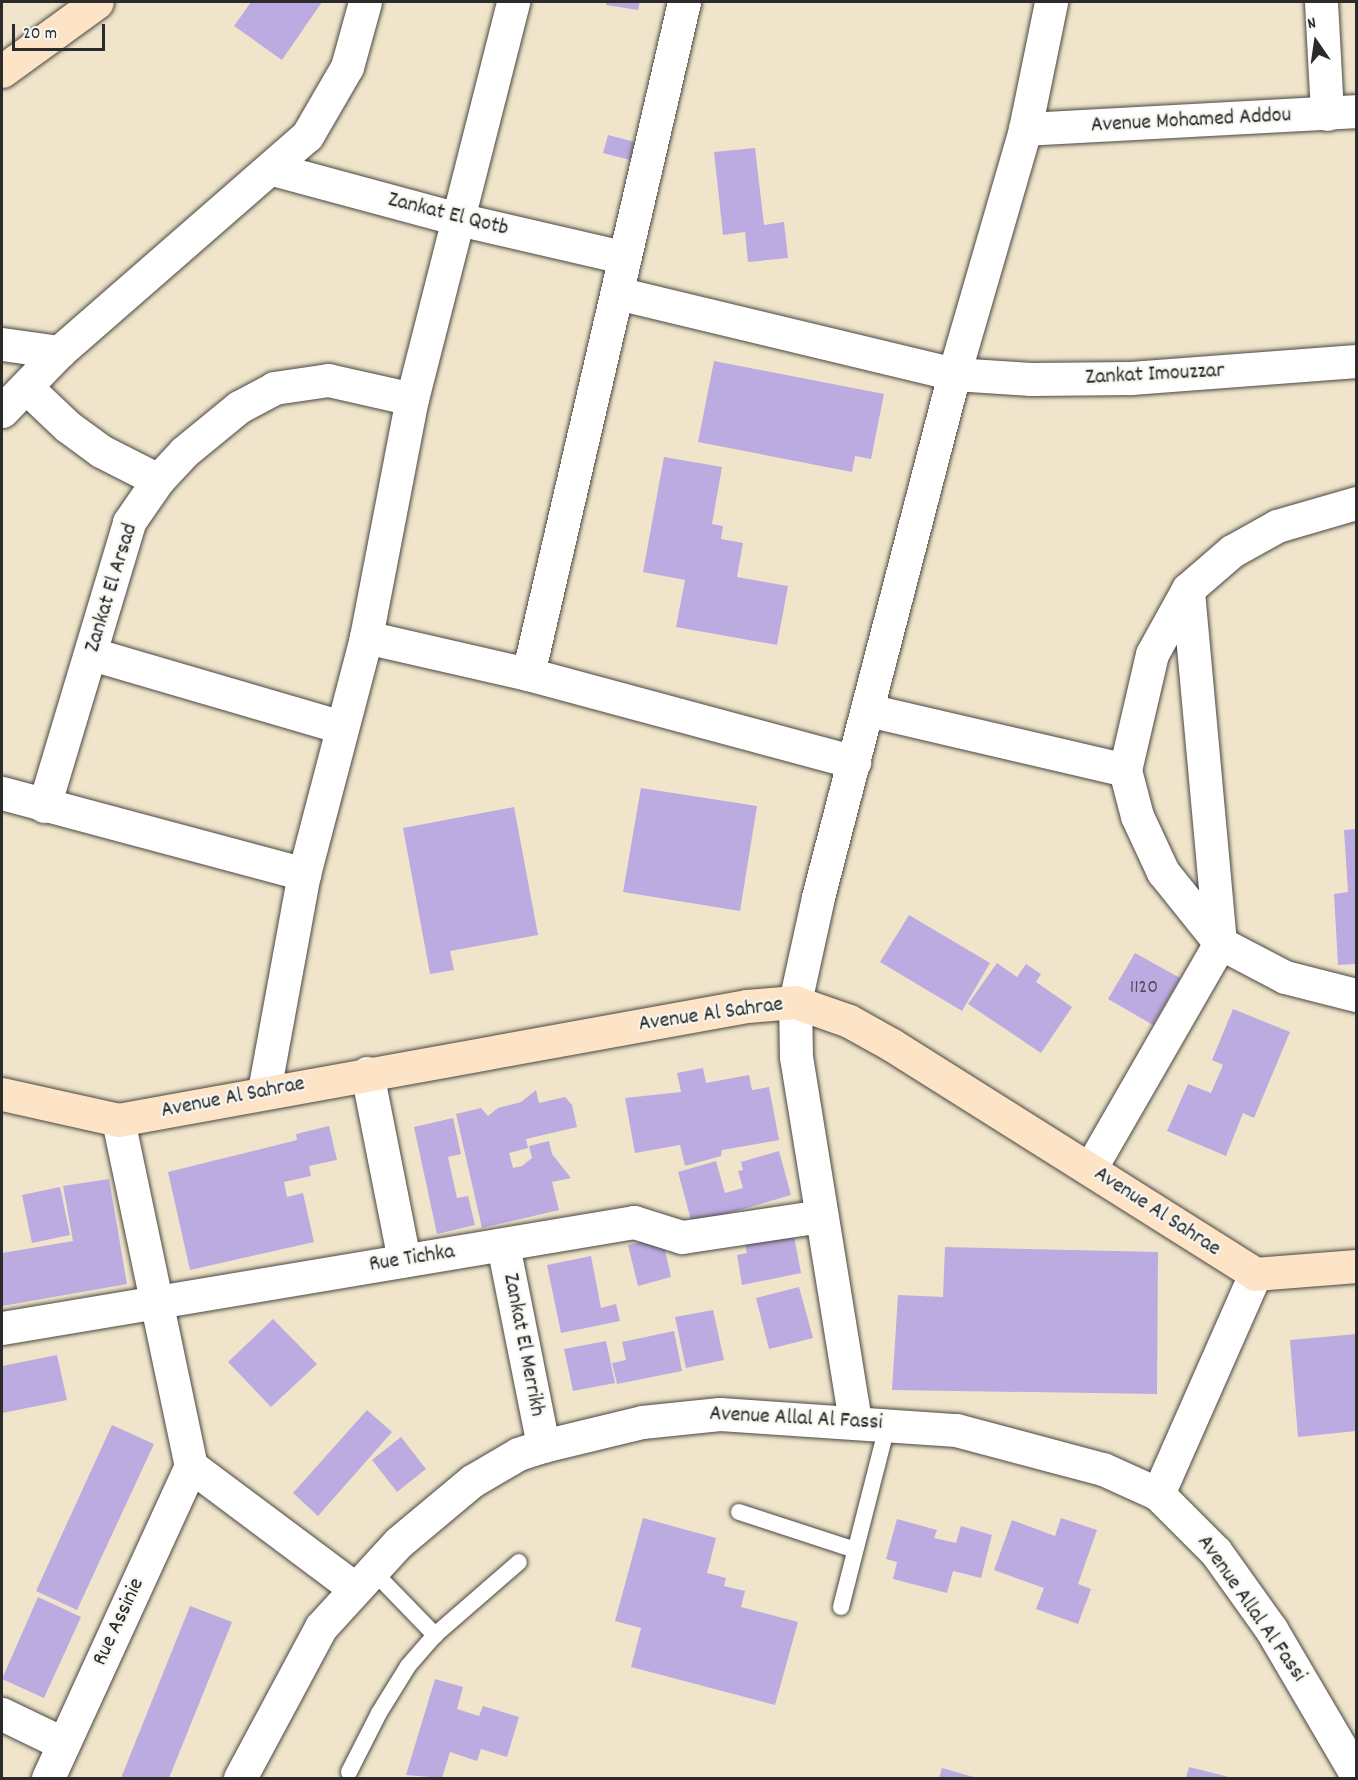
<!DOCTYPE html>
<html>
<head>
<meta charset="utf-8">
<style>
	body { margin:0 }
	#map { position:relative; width:1358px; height:1780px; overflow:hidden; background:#f0e5ca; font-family:Dekko,sans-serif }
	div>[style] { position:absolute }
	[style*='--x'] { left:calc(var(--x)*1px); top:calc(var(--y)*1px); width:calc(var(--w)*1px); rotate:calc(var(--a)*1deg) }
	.building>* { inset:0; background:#bcabe0 }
	.roads { filter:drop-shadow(0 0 2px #494743) drop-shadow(0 0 2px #494743) }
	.lane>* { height:16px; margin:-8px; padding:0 8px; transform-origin:8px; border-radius:8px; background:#fff }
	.street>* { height:33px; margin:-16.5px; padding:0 16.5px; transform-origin:16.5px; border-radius:16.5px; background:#fff }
	.secondary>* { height:33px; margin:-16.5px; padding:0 16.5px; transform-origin:16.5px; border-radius:16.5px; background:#fee4c6 }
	span { translate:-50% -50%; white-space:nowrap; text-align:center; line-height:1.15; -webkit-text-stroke:4.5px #f6f6f2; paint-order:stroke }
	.number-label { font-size:20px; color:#4f4b58 }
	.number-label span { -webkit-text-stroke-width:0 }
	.street-label { font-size:22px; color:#2b2b2b }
	.frame { position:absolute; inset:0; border:3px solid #2b2b2b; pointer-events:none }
	.north { position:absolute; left:1286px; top:12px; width:60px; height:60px; -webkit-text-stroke:4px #f6f6f2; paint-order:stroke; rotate:347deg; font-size:16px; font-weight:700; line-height:24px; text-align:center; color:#2b2b2b }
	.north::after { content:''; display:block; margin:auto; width:21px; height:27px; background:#2b2b2b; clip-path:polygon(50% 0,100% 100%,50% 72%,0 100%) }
	.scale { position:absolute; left:12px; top:24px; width:93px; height:27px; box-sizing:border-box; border:3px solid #2b2b2b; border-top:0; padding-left:8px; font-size:18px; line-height:21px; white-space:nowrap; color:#2b2b2b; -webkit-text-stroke:4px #f6f6f2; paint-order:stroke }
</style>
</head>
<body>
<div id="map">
	<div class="building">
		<div style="clip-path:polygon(251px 2px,322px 2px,282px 60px,234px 26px)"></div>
		<div style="clip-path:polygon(606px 2px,640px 2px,638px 10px,606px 5px)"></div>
		<div style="clip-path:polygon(608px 135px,635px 142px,630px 160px,603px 153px)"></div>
		<div style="clip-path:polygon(755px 148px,764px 225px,784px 222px,788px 258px,748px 262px,745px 232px,723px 235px,714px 152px)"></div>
		<div style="clip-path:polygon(714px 361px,884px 394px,871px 459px,855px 456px,852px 472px,698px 442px)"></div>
		<div style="clip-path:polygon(664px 457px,722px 467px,712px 524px,723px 526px,721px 539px,743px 543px,737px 577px,788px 586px,777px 645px,676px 627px,685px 580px,643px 572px)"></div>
		<div style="clip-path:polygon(641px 788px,757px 806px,740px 911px,623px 892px)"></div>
		<div style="clip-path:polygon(514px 807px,538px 935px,450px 951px,454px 970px,430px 974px,403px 828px)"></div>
		<div style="clip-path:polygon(1356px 829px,1356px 964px,1338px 965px,1334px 894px,1348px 892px,1344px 830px)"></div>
		<div style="clip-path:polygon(909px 915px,990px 963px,962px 1011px,880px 962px)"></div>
		<div style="clip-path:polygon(1135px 953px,1180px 978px,1153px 1025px,1108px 999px)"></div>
		<div style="clip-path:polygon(997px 963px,1017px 977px,1026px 964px,1041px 974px,1036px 982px,1072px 1007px,1041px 1053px,968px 1004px)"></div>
		<div style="clip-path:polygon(1233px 1009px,1290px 1032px,1254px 1118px,1243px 1113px,1226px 1156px,1167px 1131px,1188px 1084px,1211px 1093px,1223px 1065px,1212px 1060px)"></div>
		<div style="clip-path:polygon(703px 1068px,706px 1083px,749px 1075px,752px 1090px,769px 1087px,779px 1140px,722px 1150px,721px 1156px,685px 1166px,680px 1145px,635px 1153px,625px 1098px,681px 1092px,677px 1073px)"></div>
		<div style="clip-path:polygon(536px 1090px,539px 1103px,565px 1097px,572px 1105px,577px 1127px,526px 1139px,528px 1148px,509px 1153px,513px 1168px,522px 1166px,532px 1158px,529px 1146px,549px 1141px,552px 1154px,571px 1178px,552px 1182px,559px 1210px,482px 1228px,456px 1114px,481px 1108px,488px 1116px,498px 1108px,521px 1102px)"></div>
		<div style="clip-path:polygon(453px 1118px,461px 1154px,448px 1157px,457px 1198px,468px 1196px,475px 1225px,437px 1234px,414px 1127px)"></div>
		<div style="clip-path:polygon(329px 1126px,337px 1160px,309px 1166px,311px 1176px,284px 1182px,287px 1197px,303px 1193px,314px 1242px,190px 1270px,168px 1172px,297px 1140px,296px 1134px)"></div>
		<div style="clip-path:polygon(779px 1151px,791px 1195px,692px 1224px,678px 1172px,716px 1161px,725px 1193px,743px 1188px,738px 1171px,743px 1170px,741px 1162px)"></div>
		<div style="clip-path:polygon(109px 1179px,127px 1284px,2px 1306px,2px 1253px,73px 1241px,63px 1186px)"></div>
		<div style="clip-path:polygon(60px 1187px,70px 1235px,32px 1243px,22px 1195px)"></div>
		<div style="clip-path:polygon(792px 1226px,801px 1273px,742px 1285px,737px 1255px,747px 1253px,743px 1235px)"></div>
		<div style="clip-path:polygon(662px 1237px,671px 1277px,638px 1286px,628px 1245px)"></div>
		<div style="clip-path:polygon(945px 1247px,1158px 1252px,1157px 1394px,892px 1390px,898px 1295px,943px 1297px)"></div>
		<div style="clip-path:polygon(591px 1256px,601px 1308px,616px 1304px,620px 1321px,561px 1333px,547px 1265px)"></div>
		<div style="clip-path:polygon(799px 1287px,813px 1338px,769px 1349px,756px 1298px)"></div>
		<div style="clip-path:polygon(713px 1310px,724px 1360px,686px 1368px,675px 1317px)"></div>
		<div style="clip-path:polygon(273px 1319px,317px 1364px,271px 1407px,228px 1362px)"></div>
		<div style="clip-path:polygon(674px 1331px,682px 1371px,617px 1384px,612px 1363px,626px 1360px,622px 1342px)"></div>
		<div style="clip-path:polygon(1356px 1334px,1356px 1431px,1298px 1437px,1290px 1340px)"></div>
		<div style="clip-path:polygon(606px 1341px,615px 1383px,573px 1391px,564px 1349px)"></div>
		<div style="clip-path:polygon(57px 1355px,67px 1400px,2px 1413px,2px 1366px)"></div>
		<div style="clip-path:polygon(367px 1410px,392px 1432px,318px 1516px,293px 1493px)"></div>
		<div style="clip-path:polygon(112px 1425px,154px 1444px,77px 1610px,36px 1591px)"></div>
		<div style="clip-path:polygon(401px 1437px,426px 1469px,397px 1492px,372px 1460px)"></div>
		<div style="clip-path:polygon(643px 1518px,716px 1538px,707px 1573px,726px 1578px,724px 1586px,745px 1591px,741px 1607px,798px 1622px,775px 1705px,631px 1667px,641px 1628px,615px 1621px)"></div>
		<div style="clip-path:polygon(1061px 1518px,1097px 1530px,1078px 1584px,1091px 1589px,1078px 1624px,1036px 1609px,1044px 1588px,994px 1570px,1012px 1520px,1055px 1536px)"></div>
		<div style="clip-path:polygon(897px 1519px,937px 1530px,934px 1538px,956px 1543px,961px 1526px,992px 1535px,981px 1578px,953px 1571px,947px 1593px,893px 1579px,897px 1562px,886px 1559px)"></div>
		<div style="clip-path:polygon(38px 1597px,81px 1617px,44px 1698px,2px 1679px)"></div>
		<div style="clip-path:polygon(190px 1606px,232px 1622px,169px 1778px,121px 1778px)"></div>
		<div style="clip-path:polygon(435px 1679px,463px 1687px,457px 1709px,479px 1716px,483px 1706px,519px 1717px,507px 1757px,481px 1749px,477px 1761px,450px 1752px,442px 1778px,406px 1775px)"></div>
		<div style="clip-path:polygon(1189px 1767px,1233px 1778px,1186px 1778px)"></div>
		<div style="clip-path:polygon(942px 1768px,977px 1778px,939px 1778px)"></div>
	</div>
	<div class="roads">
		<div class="lane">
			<div style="--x:739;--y:1512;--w:122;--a:18.1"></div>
			<div style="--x:372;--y:1570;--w:91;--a:45.9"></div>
			<div style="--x:841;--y:1607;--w:190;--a:-75.7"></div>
			<div style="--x:349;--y:1772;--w:66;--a:-63"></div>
			<div style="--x:379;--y:1713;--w:55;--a:-58.3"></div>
			<div style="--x:408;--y:1666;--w:41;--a:-48.9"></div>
			<div style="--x:435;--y:1635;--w:111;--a:-41"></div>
		</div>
		<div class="street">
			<div style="--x:1321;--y:2;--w:112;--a:86.9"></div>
			<div style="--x:1025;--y:129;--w:331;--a:-3.1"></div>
			<div style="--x:273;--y:169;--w:192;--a:15.1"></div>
			<div style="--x:458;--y:219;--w:169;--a:13"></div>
			<div style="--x:617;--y:293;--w:347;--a:13.5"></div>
			<div style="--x:954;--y:374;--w:77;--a:3.7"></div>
			<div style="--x:1031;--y:379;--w:100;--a:-0.6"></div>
			<div style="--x:1131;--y:378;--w:226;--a:-4.3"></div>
			<div style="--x:2;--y:344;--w:58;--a:8"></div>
			<div style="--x:26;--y:387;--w:57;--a:43.6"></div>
			<div style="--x:67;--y:426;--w:42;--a:36.3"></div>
			<div style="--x:101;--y:451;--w:64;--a:27"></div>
			<div style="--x:2;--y:411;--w:82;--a:-46"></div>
			<div style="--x:59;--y:352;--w:329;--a:-41.1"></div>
			<div style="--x:307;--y:136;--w:80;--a:-59.9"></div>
			<div style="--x:347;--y:67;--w:67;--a:-74.5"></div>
			<div style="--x:1356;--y:503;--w:82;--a:163.8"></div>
			<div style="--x:1277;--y:526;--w:51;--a:150.9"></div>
			<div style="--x:1232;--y:551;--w:58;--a:139.2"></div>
			<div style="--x:1188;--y:589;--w:74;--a:119"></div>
			<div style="--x:1152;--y:654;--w:119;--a:103.1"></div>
			<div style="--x:1125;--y:770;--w:48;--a:75.4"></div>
			<div style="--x:1137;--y:816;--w:62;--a:65.1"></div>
			<div style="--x:1163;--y:872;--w:91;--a:51.2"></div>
			<div style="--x:1220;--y:943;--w:73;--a:27.6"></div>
			<div style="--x:1285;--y:977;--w:73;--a:14.2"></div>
			<div style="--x:366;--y:637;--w:166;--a:12.9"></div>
			<div style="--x:528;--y:674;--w:338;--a:15.1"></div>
			<div style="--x:92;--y:654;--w:259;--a:16.3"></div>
			<div style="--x:528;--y:674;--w:690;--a:-76.93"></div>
			<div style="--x:868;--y:710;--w:264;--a:13.1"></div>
			<div style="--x:2;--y:793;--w:313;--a:15"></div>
			<div style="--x:44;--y:806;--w:296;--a:-73.3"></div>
			<div style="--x:129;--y:522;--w:51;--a:-55.4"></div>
			<div style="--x:158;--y:480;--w:38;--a:-47"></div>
			<div style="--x:184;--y:452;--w:71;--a:-39.3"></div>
			<div style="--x:239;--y:407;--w:40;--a:-28"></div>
			<div style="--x:274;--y:388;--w:55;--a:-8.4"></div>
			<div style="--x:328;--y:380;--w:86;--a:12.7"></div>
			<div style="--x:367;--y:1073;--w:191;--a:78.8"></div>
			<div style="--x:264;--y:1091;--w:221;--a:-79.6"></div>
			<div style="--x:304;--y:874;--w:245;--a:-75.3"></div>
			<div style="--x:366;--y:637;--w:242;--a:-79.1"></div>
			<div style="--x:412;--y:399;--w:410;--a:-75.7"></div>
			<div style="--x:118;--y:1120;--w:354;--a:78.1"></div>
			<div style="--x:191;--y:1466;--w:204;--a:36.8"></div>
			<div style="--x:1090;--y:1169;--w:261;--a:-60.1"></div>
			<div style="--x:1220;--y:943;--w:355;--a:-95.2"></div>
			<div style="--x:503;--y:1245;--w:205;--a:78.7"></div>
			<div style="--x:2;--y:1328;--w:641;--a:-9.52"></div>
			<div style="--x:634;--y:1222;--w:50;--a:17.4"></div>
			<div style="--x:682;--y:1237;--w:141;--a:-8.6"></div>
			<div style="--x:855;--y:1421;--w:369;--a:-99.2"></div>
			<div style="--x:796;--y:1057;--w:55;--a:-91"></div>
			<div style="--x:795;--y:1002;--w:107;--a:-77.6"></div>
			<div style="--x:818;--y:897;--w:540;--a:-75.42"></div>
			<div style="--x:954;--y:374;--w:255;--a:-73.8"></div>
			<div style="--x:1025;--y:129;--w:130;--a:-78.4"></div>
			<div style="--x:1158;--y:1494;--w:240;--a:-66.2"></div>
			<div style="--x:2;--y:1714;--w:67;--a:25.8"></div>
			<div style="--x:48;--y:1778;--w:343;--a:-65.4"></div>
			<div style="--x:240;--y:1778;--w:171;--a:-61.8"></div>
			<div style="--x:321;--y:1627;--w:115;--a:-47.5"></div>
			<div style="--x:399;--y:1542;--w:95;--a:-39.9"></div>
			<div style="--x:472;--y:1481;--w:53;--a:-30.4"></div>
			<div style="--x:518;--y:1454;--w:26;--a:-18"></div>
			<div style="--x:543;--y:1446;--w:102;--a:-13.6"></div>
			<div style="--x:642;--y:1422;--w:78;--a:-5.9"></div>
			<div style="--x:720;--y:1414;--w:237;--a:3.9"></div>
			<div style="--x:956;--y:1430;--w:152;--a:14.9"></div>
			<div style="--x:1103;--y:1469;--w:60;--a:24.4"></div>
			<div style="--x:1158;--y:1494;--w:82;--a:45"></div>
			<div style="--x:1216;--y:1552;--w:95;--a:54.5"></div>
			<div style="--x:1271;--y:1629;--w:168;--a:59.6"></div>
		</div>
		<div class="secondary">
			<div style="--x:2;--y:71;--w:117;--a:-36"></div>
			<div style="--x:2;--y:1094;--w:119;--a:12.6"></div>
			<div style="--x:118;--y:1120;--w:639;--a:-10.27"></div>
			<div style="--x:747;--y:1006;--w:48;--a:-4.8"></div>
			<div style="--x:795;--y:1002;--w:57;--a:19.4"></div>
			<div style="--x:849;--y:1021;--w:49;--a:29.2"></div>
			<div style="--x:892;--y:1045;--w:429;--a:32.2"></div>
			<div style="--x:1255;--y:1274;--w:101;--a:-4.5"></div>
		</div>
	</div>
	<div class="number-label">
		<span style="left:1144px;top:988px">1120</span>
	</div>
	<div class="street-label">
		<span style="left:1191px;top:121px;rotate:-3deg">Avenue Mohamed Addou</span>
		<span style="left:448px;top:215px;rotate:14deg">Zankat El Qotb</span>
		<span style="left:1155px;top:375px;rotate:-3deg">Zankat Imouzzar</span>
		<span style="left:112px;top:588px;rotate:-73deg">Zankat El Arsad</span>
		<span style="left:711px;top:1015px;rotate:-8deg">Avenue Al Sahrae</span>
		<span style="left:233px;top:1098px;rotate:-11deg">Avenue Al Sahrae</span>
		<span style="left:1157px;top:1212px;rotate:33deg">Avenue Al Sahrae</span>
		<span style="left:412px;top:1259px;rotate:-9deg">Rue Tichka</span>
		<span style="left:523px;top:1345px;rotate:79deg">Zankat El Merrikh</span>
		<span style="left:796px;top:1419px;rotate:3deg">Avenue Allal Al Fassi</span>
		<span style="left:1251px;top:1609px;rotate:55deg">Avenue Allal Al Fassi</span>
		<span style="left:119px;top:1622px;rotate:-65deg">Rue Assinie</span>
	</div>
	<div class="frame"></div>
	<div class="north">N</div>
	<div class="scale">20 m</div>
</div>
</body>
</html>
